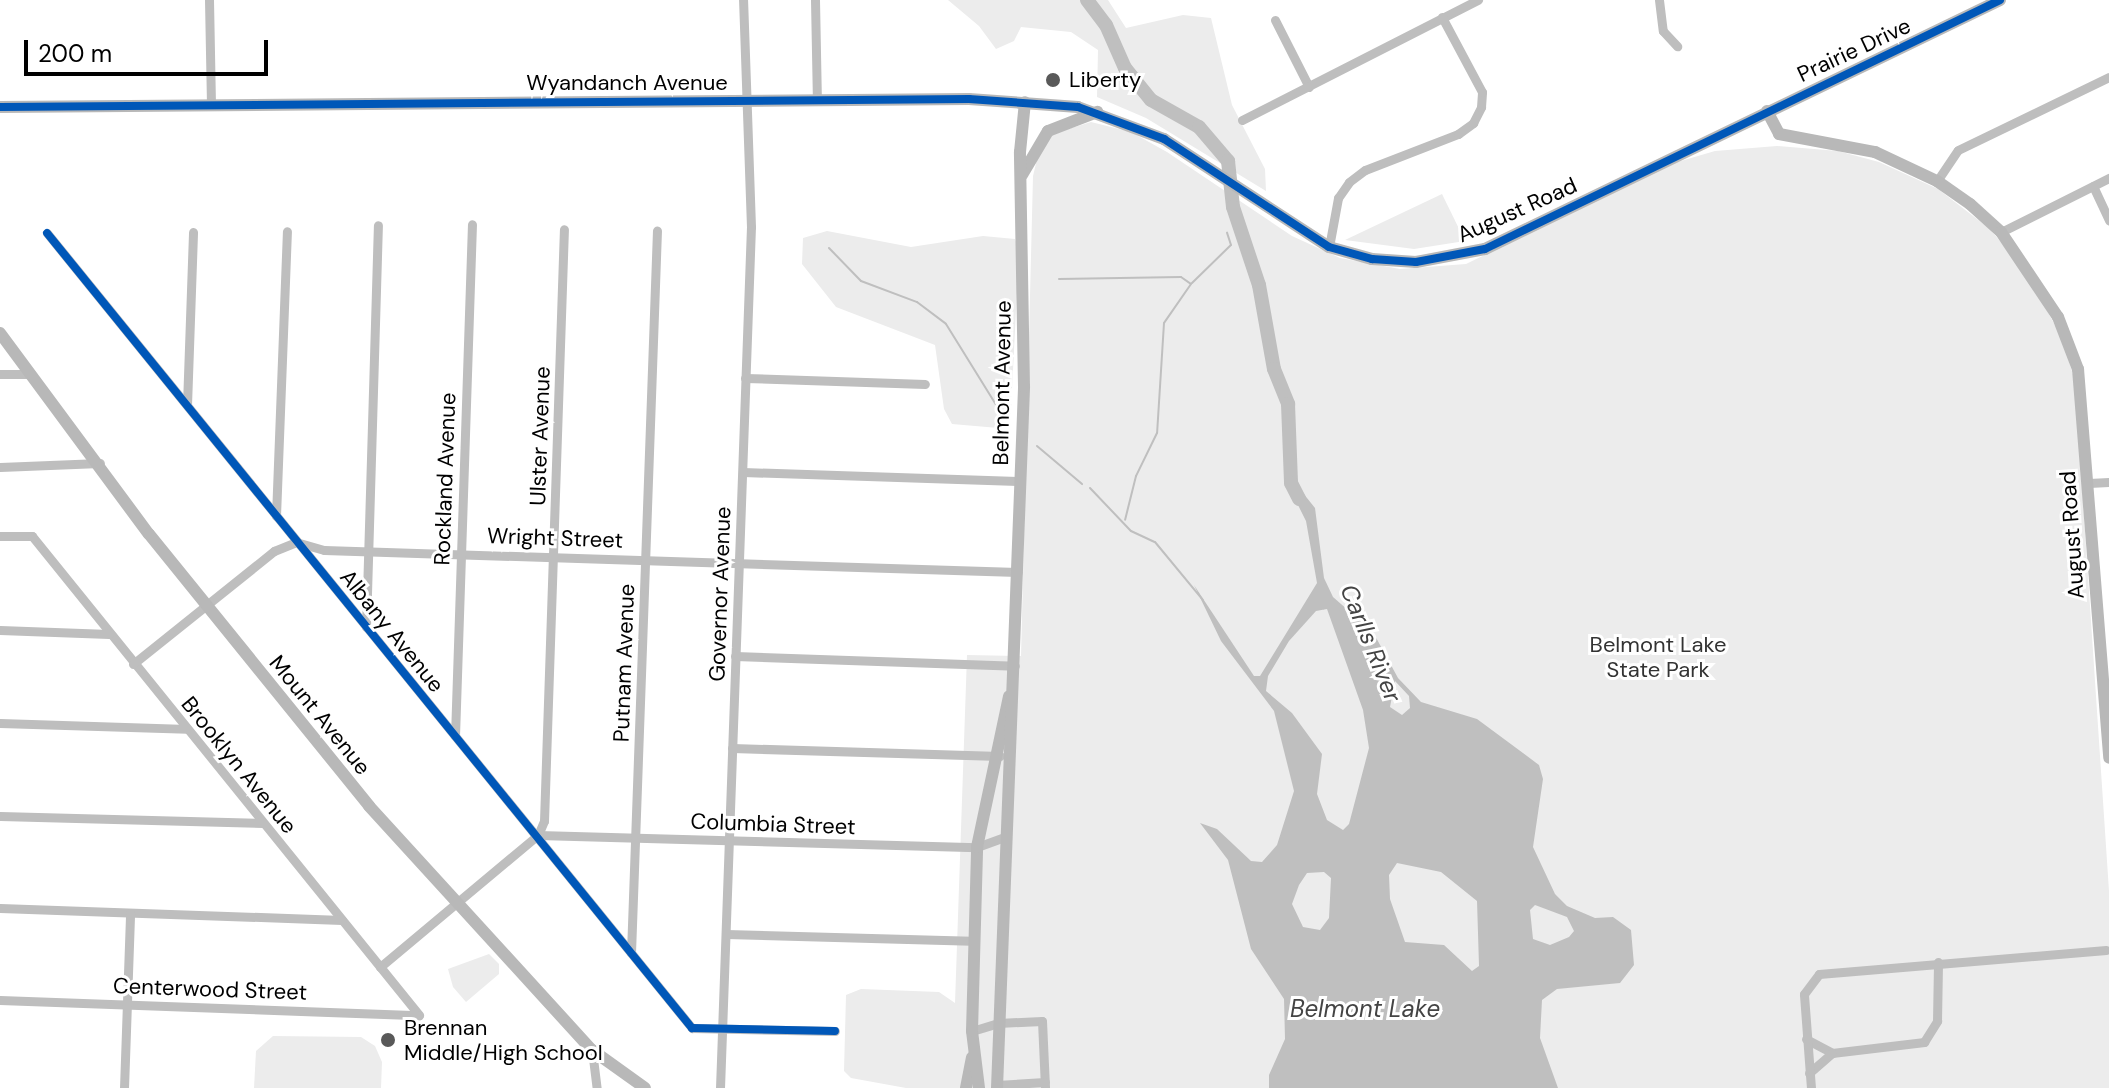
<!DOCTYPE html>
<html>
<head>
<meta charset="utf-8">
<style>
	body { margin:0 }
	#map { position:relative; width:2109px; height:1088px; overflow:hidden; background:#fff; font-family:"DM Sans",sans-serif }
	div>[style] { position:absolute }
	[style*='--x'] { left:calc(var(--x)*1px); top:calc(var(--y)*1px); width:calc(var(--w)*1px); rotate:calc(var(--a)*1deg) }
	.green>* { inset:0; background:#ececec }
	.water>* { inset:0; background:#bfbfbf }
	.stream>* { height:2px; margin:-1px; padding:0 1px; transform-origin:1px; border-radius:1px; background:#bfbfbf }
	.river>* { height:14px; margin:-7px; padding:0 7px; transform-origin:7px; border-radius:7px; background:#bfbfbf }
	.street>* { height:9px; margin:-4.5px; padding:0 4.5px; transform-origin:4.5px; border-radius:4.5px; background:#bebebe }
	.secondary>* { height:12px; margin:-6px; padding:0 6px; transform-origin:6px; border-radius:6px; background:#b8b8b8 }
	.cycleway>* { height:8px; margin:-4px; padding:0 4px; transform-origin:4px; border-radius:4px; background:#0057b8 }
	.dots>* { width:22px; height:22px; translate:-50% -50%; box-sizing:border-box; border:4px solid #fff; border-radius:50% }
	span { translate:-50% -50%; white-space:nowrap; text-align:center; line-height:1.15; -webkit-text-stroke:6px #fff; paint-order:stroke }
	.street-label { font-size:22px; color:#000 }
	.poi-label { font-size:22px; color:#000 }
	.left { translate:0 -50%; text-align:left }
	.park-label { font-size:22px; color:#333 }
	.water-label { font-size:24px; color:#444; font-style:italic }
	.scale { position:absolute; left:24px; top:40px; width:244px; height:36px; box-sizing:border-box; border:4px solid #000; border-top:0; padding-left:10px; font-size:24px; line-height:28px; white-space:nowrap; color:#000; -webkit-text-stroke:6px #fff; paint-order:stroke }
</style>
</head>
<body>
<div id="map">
	<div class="green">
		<div style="clip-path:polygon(948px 0,1108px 0,1126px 28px,1183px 15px,1211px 18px,1232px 105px,1265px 169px,1266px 191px,1146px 118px,1097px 97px,1098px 50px,1071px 32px,1021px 27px,1014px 41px,996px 49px,979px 26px)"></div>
		<div style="clip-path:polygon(1091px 122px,1131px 132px,1167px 152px,1292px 236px,1340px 258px,1400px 269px,1466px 264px,1674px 163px,1715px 151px,1777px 146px,1838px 151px,1879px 162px,1938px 189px,1990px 229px,2026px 273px,2061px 336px,2075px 381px,2109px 891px,2109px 1088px,906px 1088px,851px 1078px,844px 1071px,846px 995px,861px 989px,939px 992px,955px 1003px,967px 655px,1021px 656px,1033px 176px,1039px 151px,1052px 134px)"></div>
		<div style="clip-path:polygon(1442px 194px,1465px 241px,1414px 249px,1345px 240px)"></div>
		<div style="clip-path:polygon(827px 231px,911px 247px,983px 236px,1015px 239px,1019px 251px,1010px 429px,952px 424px,944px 409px,935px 345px,836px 307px,802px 264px,803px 238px)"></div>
		<div style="clip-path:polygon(489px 954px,499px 964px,499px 974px,466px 1002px,453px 987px,448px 969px)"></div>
		<div style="clip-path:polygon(273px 1036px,361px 1037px,375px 1046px,382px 1062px,381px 1088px,254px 1088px,256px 1051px)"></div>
	</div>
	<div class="water">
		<div style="clip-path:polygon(evenodd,1287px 483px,1295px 483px,1315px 508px,1324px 578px,1333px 597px,1373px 632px,1398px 678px,1421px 702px,1477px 719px,1539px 765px,1543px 779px,1533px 847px,1555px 894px,1567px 906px,1595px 918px,1613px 917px,1631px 930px,1634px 965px,1620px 983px,1557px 989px,1542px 1000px,1540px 1038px,1558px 1088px,1269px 1088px,1269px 1075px,1285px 1039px,1284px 999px,1251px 949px,1228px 860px,1200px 823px,1217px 829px,1251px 861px,1262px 862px,1277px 845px,1294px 791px,1274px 711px,1221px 641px,1194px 585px,1254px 676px,1260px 676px,1317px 583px,1306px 521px,1287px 483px,1327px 609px,1363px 710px,1369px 748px,1349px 824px,1343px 830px,1327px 820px,1317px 794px,1322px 754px,1292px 713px,1266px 691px,1268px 676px,1289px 641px,1316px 611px,1327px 609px,1287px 483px,1395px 681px,1409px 696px,1410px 708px,1402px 715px,1390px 707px,1395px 681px,1287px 483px,1397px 863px,1441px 872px,1477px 901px,1479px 966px,1472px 971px,1444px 945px,1405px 942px,1390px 899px,1389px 875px,1397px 863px,1287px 483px,1324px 872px,1331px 878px,1329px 918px,1320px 930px,1303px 927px,1292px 904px,1299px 885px,1307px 873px,1324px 872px,1287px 483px,1535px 905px,1567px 917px,1574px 931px,1569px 937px,1550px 945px,1533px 939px,1530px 910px,1535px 905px)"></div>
	</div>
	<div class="stream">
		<div style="--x:829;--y:248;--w:46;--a:45.9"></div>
		<div style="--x:861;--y:281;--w:60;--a:20.6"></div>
		<div style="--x:917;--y:302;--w:36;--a:37"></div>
		<div style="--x:946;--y:324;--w:112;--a:58.2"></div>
		<div style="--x:1059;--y:279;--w:122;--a:-0.9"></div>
		<div style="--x:1181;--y:277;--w:12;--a:35"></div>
		<div style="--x:1191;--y:284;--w:47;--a:124.7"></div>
		<div style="--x:1164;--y:323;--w:110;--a:93.6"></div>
		<div style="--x:1157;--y:433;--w:48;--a:116"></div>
		<div style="--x:1136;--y:476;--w:45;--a:104"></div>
		<div style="--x:1192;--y:283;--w:54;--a:-44.3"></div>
		<div style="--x:1231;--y:245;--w:13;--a:-108"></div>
		<div style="--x:1037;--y:446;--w:59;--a:40.2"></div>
		<div style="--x:1090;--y:488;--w:59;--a:46.4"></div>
		<div style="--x:1131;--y:531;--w:26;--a:25"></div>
		<div style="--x:1155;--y:542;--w:75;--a:50.4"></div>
	</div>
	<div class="river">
		<div style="--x:1087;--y:0;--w:31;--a:53"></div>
		<div style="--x:1106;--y:25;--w:47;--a:66.2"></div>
		<div style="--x:1125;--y:68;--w:41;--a:50.9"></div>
		<div style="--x:1151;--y:100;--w:55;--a:29.4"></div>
		<div style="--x:1199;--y:127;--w:45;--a:49.5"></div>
		<div style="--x:1228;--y:161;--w:46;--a:83.8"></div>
		<div style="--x:1233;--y:207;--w:82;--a:71.6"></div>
		<div style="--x:1259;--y:285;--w:85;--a:79.9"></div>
		<div style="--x:1274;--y:369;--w:38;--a:68"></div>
		<div style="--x:1288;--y:404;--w:79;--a:87.8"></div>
		<div style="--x:1291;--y:483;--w:18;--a:63"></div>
	</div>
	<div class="street">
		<div style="--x:209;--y:0;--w:104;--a:88.9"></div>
		<div style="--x:815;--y:0;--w:101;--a:88.9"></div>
		<div style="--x:1659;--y:0;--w:31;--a:83"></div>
		<div style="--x:1663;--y:31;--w:21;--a:47"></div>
		<div style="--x:1275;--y:20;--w:75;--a:63.1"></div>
		<div style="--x:1242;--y:120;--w:265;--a:-27"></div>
		<div style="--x:1937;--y:181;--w:37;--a:-56"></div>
		<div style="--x:1958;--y:150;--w:168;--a:-25.8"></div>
		<div style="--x:2093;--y:186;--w:38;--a:65"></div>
		<div style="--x:2001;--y:232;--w:121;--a:-26.6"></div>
		<div style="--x:47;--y:233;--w:1024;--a:50.95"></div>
		<div style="--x:692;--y:1028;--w:143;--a:1.2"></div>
		<div style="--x:1329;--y:247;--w:50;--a:-79.6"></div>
		<div style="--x:1338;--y:198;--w:19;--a:-55"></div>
		<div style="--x:1349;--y:182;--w:20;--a:-37"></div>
		<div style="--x:1365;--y:170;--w:100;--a:-21.2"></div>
		<div style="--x:1458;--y:134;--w:19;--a:-36"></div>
		<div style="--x:1473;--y:123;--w:18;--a:-63"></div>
		<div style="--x:1481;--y:107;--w:15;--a:-86"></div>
		<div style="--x:1482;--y:92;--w:85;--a:-118.1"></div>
		<div style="--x:0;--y:374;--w:31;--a:0"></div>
		<div style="--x:745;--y:378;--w:180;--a:1.9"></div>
		<div style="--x:187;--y:405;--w:173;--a:-88"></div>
		<div style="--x:0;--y:467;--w:100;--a:-2.3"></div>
		<div style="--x:743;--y:472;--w:277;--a:1.9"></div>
		<div style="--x:2089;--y:483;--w:20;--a:-3"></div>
		<div style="--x:276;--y:516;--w:285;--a:-87.8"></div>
		<div style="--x:0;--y:536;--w:32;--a:0"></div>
		<div style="--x:32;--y:536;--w:616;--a:51.06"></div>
		<div style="--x:366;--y:627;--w:402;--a:-88.3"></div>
		<div style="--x:0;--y:630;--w:109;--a:2.1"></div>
		<div style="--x:735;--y:656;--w:280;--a:2"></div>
		<div style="--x:133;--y:664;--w:181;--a:-38.7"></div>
		<div style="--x:274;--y:551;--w:24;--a:-22"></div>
		<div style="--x:296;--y:542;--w:29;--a:16"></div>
		<div style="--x:324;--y:550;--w:694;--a:1.82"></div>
		<div style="--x:0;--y:723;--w:187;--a:1.8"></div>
		<div style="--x:455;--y:736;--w:512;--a:-88.1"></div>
		<div style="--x:732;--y:748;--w:268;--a:1.7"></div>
		<div style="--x:0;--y:816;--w:263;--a:1.5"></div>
		<div style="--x:538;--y:835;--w:439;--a:1.6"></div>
		<div style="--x:977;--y:847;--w:30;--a:-20"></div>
		<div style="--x:0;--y:908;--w:342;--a:2"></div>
		<div style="--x:726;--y:934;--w:245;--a:1.6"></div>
		<div style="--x:631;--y:953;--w:723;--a:-87.94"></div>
		<div style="--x:380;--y:967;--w:206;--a:-39.9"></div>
		<div style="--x:538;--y:835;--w:15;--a:-67"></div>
		<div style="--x:544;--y:821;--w:592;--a:-88.07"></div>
		<div style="--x:0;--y:1000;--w:419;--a:2.1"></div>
		<div style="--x:972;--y:1031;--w:27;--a:-17"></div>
		<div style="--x:998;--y:1023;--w:44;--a:-2.6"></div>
		<div style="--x:1042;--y:1021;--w:67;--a:87.4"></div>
		<div style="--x:1806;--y:1039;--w:30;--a:28"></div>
		<div style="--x:1832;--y:1053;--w:93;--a:-6.8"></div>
		<div style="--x:1924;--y:1042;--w:25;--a:-58"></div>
		<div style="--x:1937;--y:1021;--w:59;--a:-89"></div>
		<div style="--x:592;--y:1050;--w:38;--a:83"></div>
		<div style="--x:1809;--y:1073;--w:30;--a:-41"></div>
		<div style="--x:997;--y:1085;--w:48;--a:-3.6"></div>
		<div style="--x:124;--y:1088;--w:175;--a:-88"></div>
		<div style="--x:720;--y:1088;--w:862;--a:-87.94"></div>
		<div style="--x:751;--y:227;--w:227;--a:-92"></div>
		<div style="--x:1811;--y:1088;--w:94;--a:-94.3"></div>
		<div style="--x:1804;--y:994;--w:25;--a:-53"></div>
		<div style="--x:1819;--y:974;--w:288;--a:-4.8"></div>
	</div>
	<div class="secondary">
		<div style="--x:0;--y:107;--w:969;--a:-0.47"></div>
		<div style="--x:969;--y:99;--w:109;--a:4.2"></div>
		<div style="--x:1078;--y:107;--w:92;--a:20.4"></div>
		<div style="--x:1164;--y:139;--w:197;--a:33.2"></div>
		<div style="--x:1329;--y:247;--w:45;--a:15.6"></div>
		<div style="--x:1372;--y:259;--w:44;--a:3.9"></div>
		<div style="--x:1416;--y:262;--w:70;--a:-10.7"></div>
		<div style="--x:1485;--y:249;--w:572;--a:-25.8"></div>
		<div style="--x:1767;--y:111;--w:26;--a:62"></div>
		<div style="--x:1779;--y:134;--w:98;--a:10.6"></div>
		<div style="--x:1875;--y:152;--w:68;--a:25.1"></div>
		<div style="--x:1937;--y:181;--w:40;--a:34.9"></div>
		<div style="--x:1970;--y:204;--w:42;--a:42.1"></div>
		<div style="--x:2001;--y:232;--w:102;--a:56.2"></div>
		<div style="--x:2058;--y:317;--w:56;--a:69"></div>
		<div style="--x:2078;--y:369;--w:390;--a:85.4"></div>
		<div style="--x:1022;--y:175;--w:51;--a:-59.4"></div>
		<div style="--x:1048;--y:131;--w:53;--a:-21.2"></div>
		<div style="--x:0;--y:333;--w:250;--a:53.5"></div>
		<div style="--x:149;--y:534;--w:350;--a:51"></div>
		<div style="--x:369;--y:806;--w:331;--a:47.6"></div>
		<div style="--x:592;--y:1050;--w:65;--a:35.6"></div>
		<div style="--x:966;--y:1088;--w:31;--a:-79"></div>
		<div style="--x:979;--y:1088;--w:57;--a:-97"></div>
		<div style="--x:972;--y:1031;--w:184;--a:-88.4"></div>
		<div style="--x:977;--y:847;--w:154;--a:-78"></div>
		<div style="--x:997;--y:1088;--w:702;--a:-87.79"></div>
		<div style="--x:1024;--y:387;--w:235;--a:-91"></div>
		<div style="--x:1020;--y:152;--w:50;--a:-84.3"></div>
	</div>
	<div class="cycleway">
		<div style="--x:0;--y:107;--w:969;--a:-0.47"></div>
		<div style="--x:969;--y:99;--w:109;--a:4.2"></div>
		<div style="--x:1078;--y:107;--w:92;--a:20.4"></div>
		<div style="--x:1164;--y:139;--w:197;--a:33.2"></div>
		<div style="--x:1329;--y:247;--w:45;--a:15.6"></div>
		<div style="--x:1372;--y:259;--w:44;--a:3.9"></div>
		<div style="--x:1416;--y:262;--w:70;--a:-10.7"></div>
		<div style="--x:1485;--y:249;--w:572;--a:-25.8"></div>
		<div style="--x:47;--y:233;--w:1024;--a:50.95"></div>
		<div style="--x:692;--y:1028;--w:143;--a:1.2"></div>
	</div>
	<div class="dots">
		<div style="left:1053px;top:80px;background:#595959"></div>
		<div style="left:388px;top:1040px;background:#595959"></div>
	</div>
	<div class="street-label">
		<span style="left:1854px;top:50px;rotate:-25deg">Prairie Drive</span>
		<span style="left:627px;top:83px">Wyandanch Avenue</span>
		<span style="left:1517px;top:210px;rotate:-24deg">August Road</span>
		<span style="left:1002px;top:383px;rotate:-89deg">Belmont Avenue</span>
		<span style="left:540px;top:436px;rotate:-88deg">Ulster Avenue</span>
		<span style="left:445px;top:479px;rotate:-88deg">Rockland Avenue</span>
		<span style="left:2072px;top:535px;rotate:-94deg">August Road</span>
		<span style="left:555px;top:538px;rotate:2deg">Wright Street</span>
		<span style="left:720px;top:594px;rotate:-88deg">Governor Avenue</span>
		<span style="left:392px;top:631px;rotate:51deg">Albany Avenue</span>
		<span style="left:624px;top:663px;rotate:-88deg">Putnam Avenue</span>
		<span style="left:320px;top:715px;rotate:51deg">Mount Avenue</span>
		<span style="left:239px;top:765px;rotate:51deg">Brooklyn Avenue</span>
		<span style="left:773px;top:824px;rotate:2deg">Columbia Street</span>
		<span style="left:210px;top:989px;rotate:2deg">Centerwood Street</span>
	</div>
	<div class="poi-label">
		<span class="left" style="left:1069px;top:80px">Liberty</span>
		<span class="left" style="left:404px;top:1040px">Brennan<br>Middle/High School</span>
	</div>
	<div class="park-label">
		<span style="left:1658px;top:657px">Belmont Lake<br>State Park</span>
	</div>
	<div class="water-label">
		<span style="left:1371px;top:643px;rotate:68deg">Carlls River</span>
		<span style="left:1365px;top:1009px">Belmont Lake</span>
	</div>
	<div class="scale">200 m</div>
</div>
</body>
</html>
